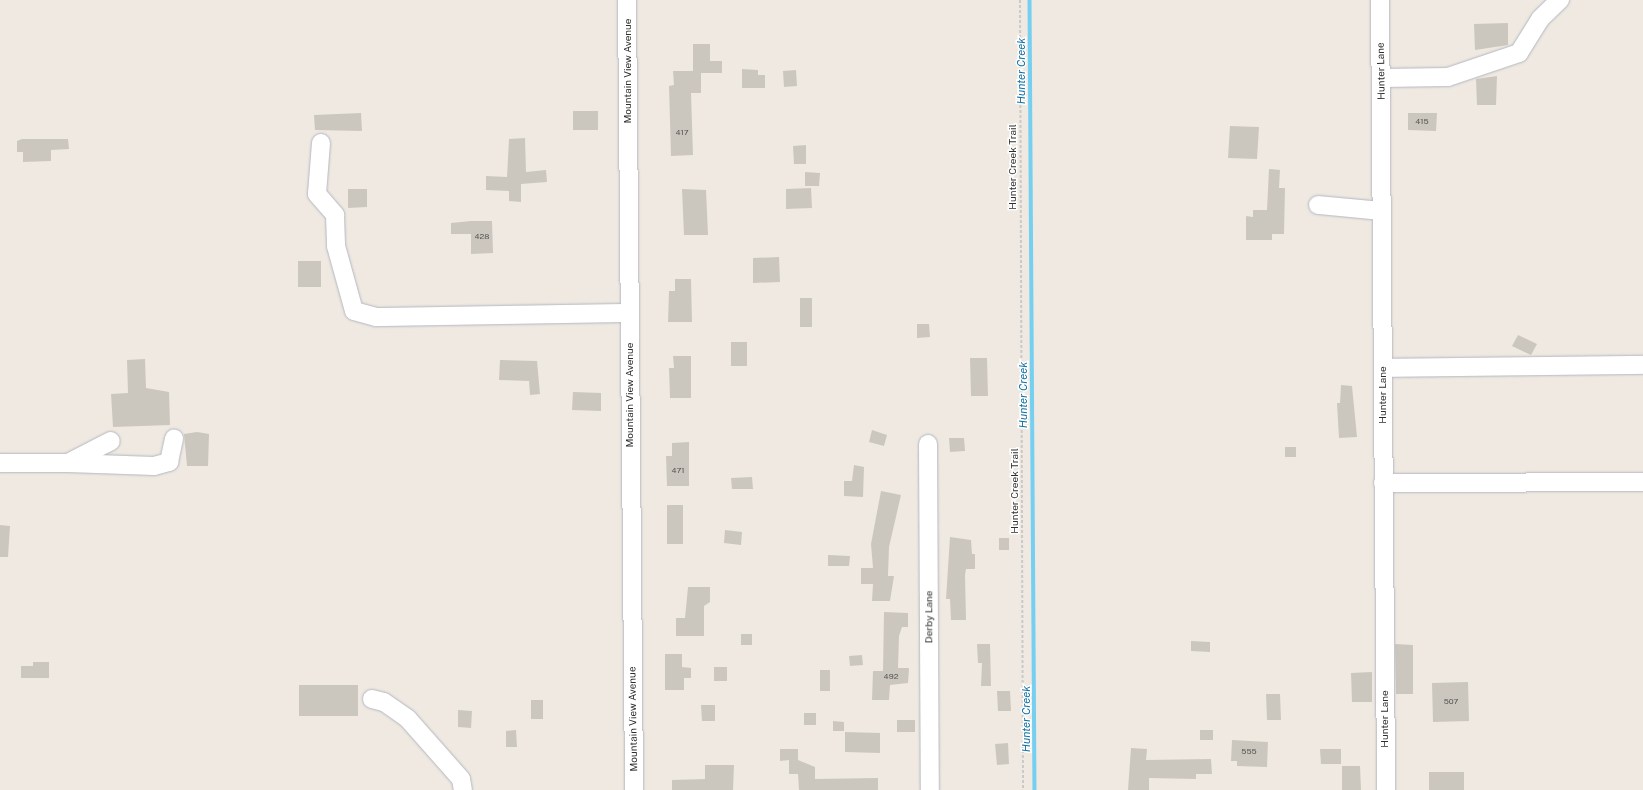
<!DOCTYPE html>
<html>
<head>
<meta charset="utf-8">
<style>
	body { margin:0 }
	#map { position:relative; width:1643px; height:790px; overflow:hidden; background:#efe9e1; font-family:"Public Sans",sans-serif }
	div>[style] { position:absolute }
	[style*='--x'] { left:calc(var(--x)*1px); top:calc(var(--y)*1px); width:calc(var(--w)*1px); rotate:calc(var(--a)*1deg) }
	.stream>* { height:3.5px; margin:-1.75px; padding:0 1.75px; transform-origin:1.75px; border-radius:1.75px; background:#75cff0 }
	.building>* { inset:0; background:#cbc7bf }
	.path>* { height:2px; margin-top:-1px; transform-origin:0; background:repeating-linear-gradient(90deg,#c9c9c9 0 3px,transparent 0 5px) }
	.roads { filter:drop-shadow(0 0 1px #b4b7c1) drop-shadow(0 0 1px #b4b7c1) }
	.minor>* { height:18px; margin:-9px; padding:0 9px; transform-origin:9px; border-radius:9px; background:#fff }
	span { translate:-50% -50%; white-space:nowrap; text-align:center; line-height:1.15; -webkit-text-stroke:3px #fff; paint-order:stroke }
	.number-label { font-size:8px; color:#555452 }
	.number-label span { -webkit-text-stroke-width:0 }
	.street-label { font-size:10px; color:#2e2e2e }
	.water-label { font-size:11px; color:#0d6fa3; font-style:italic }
</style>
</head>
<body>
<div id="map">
	<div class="stream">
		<div style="--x:1030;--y:0;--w:790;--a:89.64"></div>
	</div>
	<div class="building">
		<div style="clip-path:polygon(1508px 23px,1508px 45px,1475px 50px,1474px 24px)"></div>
		<div style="clip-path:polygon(693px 44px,710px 44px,710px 61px,722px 61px,722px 73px,701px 73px,701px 93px,691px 93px,693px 155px,671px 156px,669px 86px,674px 85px,673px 71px,693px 71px)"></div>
		<div style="clip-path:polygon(742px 69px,758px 70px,758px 75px,765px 75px,765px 88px,742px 88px)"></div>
		<div style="clip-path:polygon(796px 70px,797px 86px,784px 87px,783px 71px)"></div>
		<div style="clip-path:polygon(1497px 76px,1496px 105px,1477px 105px,1476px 79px)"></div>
		<div style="clip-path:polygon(573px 111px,598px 111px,598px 130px,573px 130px)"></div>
		<div style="clip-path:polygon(361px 113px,362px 131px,315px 130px,314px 115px)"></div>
		<div style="clip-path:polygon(1408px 113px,1437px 113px,1436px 131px,1408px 130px)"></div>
		<div style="clip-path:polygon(1230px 126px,1259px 127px,1257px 159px,1228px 158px)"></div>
		<div style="clip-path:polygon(525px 138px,526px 172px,546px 170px,547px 182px,521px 184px,521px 202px,509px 201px,509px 191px,486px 190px,486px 176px,507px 177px,509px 139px)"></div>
		<div style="clip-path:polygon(22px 139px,68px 139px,69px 149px,51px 150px,51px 161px,23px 162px,23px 152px,17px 152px,17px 141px)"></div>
		<div style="clip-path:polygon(806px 145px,806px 164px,794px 164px,793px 146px)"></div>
		<div style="clip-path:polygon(1269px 169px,1280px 170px,1279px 188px,1285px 188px,1284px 234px,1272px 234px,1272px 240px,1246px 240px,1246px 216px,1253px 217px,1253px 210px,1267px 210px)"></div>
		<div style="clip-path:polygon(805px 172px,820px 173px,819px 186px,805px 186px)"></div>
		<div style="clip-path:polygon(811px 188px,812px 208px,786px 209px,786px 189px)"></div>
		<div style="clip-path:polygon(348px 189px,367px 189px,367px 207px,348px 208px)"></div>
		<div style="clip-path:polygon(682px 189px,706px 190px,708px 235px,684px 235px)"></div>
		<div style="clip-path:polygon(471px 221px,492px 221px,493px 253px,471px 254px,471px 234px,451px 234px,451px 223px)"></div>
		<div style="clip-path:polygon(779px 257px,780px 282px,753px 283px,753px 258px)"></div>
		<div style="clip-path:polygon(298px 261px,321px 261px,321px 287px,298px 287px)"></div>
		<div style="clip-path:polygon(675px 279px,691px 279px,692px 322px,668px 322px,669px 291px,675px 291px)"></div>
		<div style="clip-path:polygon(800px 298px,812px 298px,812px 327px,800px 327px)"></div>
		<div style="clip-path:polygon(917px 324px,929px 324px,930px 337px,917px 338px)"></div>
		<div style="clip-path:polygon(1518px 335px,1537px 344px,1531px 355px,1512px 346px)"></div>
		<div style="clip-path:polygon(731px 342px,747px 342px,747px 366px,731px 366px)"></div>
		<div style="clip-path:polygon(673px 356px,691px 356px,691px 398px,670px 398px,669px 368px,674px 368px)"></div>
		<div style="clip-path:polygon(970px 358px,987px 358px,988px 396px,971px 396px)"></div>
		<div style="clip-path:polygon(145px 359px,146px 388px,169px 392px,170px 425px,113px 427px,111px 394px,128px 393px,127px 360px)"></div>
		<div style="clip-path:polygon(500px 360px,537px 361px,540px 394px,530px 395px,529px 381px,499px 380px)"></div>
		<div style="clip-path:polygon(1341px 385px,1352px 386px,1357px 437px,1339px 438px,1337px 403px,1340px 403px)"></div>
		<div style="clip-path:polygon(573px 392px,601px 393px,601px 411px,572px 410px)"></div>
		<div style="clip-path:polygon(872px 430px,887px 435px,884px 446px,869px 442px)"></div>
		<div style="clip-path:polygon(197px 432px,209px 434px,208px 466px,187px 466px,184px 434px)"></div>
		<div style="clip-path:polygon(949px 438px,964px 438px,965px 451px,950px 452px)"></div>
		<div style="clip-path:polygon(689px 442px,689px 486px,667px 486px,666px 456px,672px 456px,672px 443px)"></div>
		<div style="clip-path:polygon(1285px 447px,1296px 447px,1296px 457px,1285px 457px)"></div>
		<div style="clip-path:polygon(854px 465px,864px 467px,863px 497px,844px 496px,844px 481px,852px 481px)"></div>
		<div style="clip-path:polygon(752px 477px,753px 489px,732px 489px,731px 478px)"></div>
		<div style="clip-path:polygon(881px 491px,901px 495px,889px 547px,888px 576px,894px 576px,890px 601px,872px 601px,873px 584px,861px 584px,861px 568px,873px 568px,871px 544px)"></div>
		<div style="clip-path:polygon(667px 505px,683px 505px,683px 544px,667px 544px)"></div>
		<div style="clip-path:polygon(0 525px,10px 526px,8px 557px,0 557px)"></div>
		<div style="clip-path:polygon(725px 530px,742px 532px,741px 545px,724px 543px)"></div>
		<div style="clip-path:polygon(950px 537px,971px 540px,972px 554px,975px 554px,975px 569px,966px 569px,965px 575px,966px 620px,951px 620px,950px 599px,946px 599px)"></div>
		<div style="clip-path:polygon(999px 538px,1009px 538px,1009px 550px,999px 550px)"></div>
		<div style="clip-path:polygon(828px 555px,850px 556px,849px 566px,828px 566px)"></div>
		<div style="clip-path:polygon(688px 587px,710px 587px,710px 602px,704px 606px,704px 636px,676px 636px,676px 618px,685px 618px)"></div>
		<div style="clip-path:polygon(884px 612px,908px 613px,908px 627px,902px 627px,899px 636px,898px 668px,909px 668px,908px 683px,890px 685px,889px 700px,872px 700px,873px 671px,883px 671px)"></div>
		<div style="clip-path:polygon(741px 634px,752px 634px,752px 645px,741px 645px)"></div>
		<div style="clip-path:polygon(1191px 641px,1210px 642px,1210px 652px,1191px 651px)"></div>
		<div style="clip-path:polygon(977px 644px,990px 644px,991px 686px,981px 686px,982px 663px,978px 663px)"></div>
		<div style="clip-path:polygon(1395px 644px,1413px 645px,1413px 694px,1396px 694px)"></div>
		<div style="clip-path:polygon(665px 654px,682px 654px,682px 667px,691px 668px,691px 678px,684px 678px,684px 690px,665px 690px)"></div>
		<div style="clip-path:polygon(862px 655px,863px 665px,850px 666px,849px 656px)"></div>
		<div style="clip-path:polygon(33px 662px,49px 662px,49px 678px,21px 678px,21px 666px,33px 666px)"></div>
		<div style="clip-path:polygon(714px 667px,727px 667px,727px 681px,714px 681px)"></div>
		<div style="clip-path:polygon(820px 670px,830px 670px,830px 691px,820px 691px)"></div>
		<div style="clip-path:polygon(1372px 672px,1372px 702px,1352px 702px,1351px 673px)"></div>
		<div style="clip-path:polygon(1468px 682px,1469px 721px,1433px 722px,1432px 683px)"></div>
		<div style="clip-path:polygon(299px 685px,358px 685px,358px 716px,299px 716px)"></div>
		<div style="clip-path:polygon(997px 691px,1010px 691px,1011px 711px,998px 711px)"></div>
		<div style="clip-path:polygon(1266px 694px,1280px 694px,1281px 720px,1267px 720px)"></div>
		<div style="clip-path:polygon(531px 700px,543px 700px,543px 719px,531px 719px)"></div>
		<div style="clip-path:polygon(701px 705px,715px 705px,715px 721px,702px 721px)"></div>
		<div style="clip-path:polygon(458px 710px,472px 711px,471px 728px,458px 727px)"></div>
		<div style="clip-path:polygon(804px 713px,816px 713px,816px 725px,804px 725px)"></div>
		<div style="clip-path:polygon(897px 720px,915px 720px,915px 732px,897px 732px)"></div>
		<div style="clip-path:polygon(833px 721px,844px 722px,844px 731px,833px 731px)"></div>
		<div style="clip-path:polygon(516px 730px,517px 747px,506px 747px,506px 731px)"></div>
		<div style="clip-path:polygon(1200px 730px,1213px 730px,1213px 740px,1200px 740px)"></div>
		<div style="clip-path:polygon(845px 732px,880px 733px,880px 753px,845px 752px)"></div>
		<div style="clip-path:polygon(1232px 740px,1268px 742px,1267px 767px,1237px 766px,1237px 761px,1231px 761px)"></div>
		<div style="clip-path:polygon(1008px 743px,1009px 764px,997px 765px,995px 744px)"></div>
		<div style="clip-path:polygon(1131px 748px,1147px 749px,1146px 760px,1211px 759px,1212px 774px,1196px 774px,1196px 779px,1149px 778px,1149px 790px,1128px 790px)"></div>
		<div style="clip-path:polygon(780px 749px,798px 749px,798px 760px,815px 767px,815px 779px,878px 778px,878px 790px,799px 790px,798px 774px,789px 774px,789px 760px,780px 761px)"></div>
		<div style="clip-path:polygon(1320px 749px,1341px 749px,1341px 764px,1321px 764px)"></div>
		<div style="clip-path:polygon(705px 765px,734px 765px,733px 790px,672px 790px,672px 780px,705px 779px)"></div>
		<div style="clip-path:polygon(1342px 766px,1360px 766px,1361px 790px,1342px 790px)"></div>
		<div style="clip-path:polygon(1429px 772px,1464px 772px,1464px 790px,1429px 790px)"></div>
	</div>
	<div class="path">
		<div style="--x:1020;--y:0;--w:790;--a:89.78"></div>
	</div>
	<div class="roads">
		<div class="minor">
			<div style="--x:627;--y:0;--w:790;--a:89.49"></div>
			<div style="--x:1380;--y:0;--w:790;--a:89.56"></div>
			<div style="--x:1382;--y:78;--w:66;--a:-0.9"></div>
			<div style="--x:1448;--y:77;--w:75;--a:-18.7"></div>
			<div style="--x:1519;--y:53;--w:40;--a:-58"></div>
			<div style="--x:1540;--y:19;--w:28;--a:-44"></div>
			<div style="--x:321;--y:143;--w:51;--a:94.5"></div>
			<div style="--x:317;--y:194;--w:28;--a:49"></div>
			<div style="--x:335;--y:215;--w:31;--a:88"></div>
			<div style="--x:336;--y:246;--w:67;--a:74.5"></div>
			<div style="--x:354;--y:311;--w:23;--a:15"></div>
			<div style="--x:376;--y:317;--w:254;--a:-0.9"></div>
			<div style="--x:1318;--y:205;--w:63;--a:5.4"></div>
			<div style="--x:1383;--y:368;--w:260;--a:-0.7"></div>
			<div style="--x:928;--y:444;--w:346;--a:89.7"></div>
			<div style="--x:0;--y:463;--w:68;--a:0"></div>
			<div style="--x:68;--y:463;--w:48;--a:-27.1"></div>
			<div style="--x:68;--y:463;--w:86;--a:2"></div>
			<div style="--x:154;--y:466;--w:16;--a:-15"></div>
			<div style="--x:169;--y:462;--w:24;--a:-78"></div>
			<div style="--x:1383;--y:483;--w:260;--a:-0.2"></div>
			<div style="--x:372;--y:699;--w:12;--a:14"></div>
			<div style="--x:384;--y:702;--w:29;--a:35"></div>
			<div style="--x:408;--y:719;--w:80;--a:48.5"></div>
			<div style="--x:461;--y:779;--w:11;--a:80"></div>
		</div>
	</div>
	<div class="number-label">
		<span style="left:1422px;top:122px">415</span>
		<span style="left:682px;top:133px">417</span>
		<span style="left:482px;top:237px">428</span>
		<span style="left:678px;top:471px">471</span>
		<span style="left:891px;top:677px">492</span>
		<span style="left:1451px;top:702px">507</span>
		<span style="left:1249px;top:752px">555</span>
	</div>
	<div class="street-label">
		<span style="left:628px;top:71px;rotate:-90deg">Mountain View Avenue</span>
		<span style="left:1381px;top:71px;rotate:-91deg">Hunter Lane</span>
		<span style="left:1013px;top:167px;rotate:-90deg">Hunter Creek Trail</span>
		<span style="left:630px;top:395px;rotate:-90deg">Mountain View Avenue</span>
		<span style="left:1383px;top:395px;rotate:-90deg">Hunter Lane</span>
		<span style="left:1015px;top:491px;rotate:-90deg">Hunter Creek Trail</span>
		<span style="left:929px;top:617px;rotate:-90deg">Derby Lane</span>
		<span style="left:633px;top:719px;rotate:-91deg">Mountain View Avenue</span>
		<span style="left:1385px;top:719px;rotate:-90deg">Hunter Lane</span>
	</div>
	<div class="water-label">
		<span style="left:1021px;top:71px;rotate:-90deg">Hunter Creek</span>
		<span style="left:1023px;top:395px;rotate:-90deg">Hunter Creek</span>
		<span style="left:1026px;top:719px;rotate:-90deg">Hunter Creek</span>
	</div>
</div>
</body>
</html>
